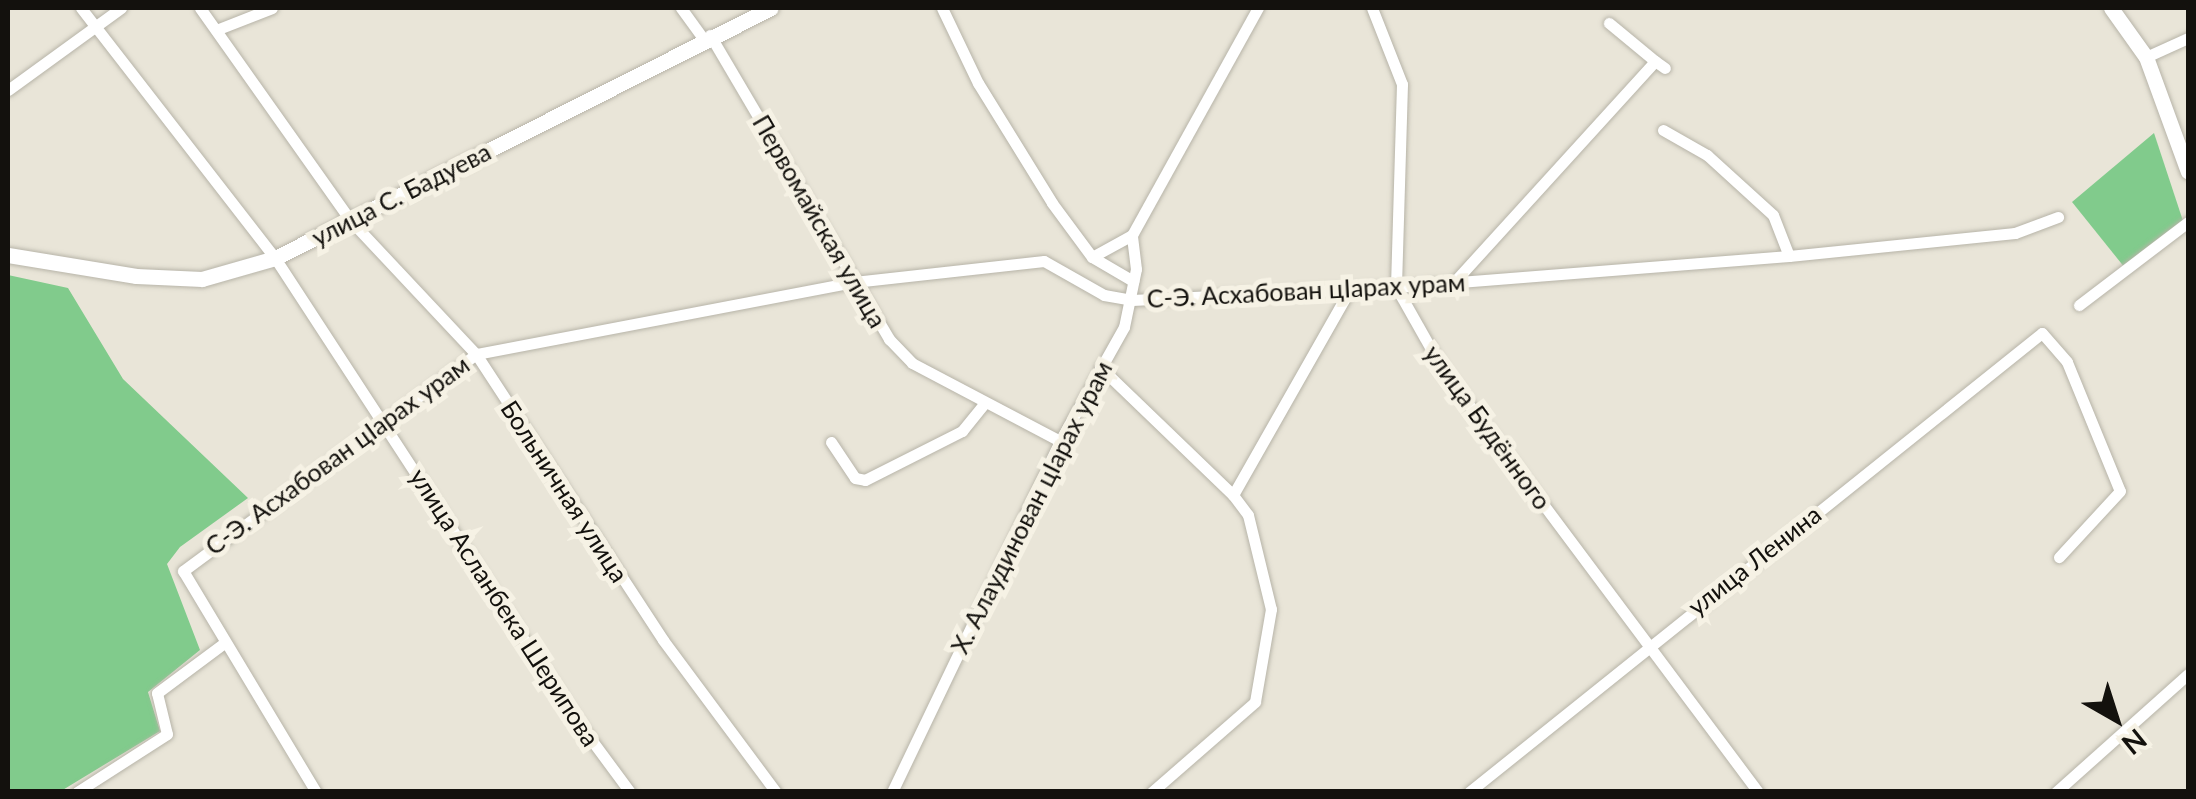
<!DOCTYPE html>
<html>
<head>
<meta charset="utf-8">
<style>
	body { margin:0 }
	#map { position:relative; width:2196px; height:799px; overflow:hidden; background:#e9e5d8; font-family:Lato,sans-serif }
	div>[style] { position:absolute }
	[style*='--x'] { left:calc(var(--x)*1px); top:calc(var(--y)*1px); width:calc(var(--w)*1px); rotate:calc(var(--a)*1deg) }
	.green>* { inset:0; background:#81cb8c }
	.roads { filter:drop-shadow(0 0 2px #b7b4a8) drop-shadow(0 0 2px #b7b4a8) }
	.street>* { height:11px; margin:-5.5px; padding:0 5.5px; transform-origin:5.5px; border-radius:5.5px; background:#fff }
	.secondary>* { height:15px; margin:-7.5px; padding:0 7.5px; transform-origin:7.5px; border-radius:7.5px; background:#fff }
	span { translate:-50% -50%; white-space:nowrap; text-align:center; line-height:1.15; -webkit-text-stroke:10px #f6f2e5; paint-order:stroke }
	.street-label { font-size:25px; color:#13110d }
	.frame { position:absolute; inset:0; border:10px solid #13110d; pointer-events:none }
	.north { position:absolute; left:2066px; top:669px; width:100px; height:100px; -webkit-text-stroke:8px #f6f2e5; paint-order:stroke; rotate:141deg; font-size:28px; font-weight:700; line-height:40px; text-align:center; color:#13110d }
	.north::after { content:''; display:block; margin:auto; width:35px; height:45px; background:#13110d; clip-path:polygon(50% 0,100% 100%,50% 72%,0 100%) }
</style>
</head>
<body>
<div id="map">
	<div class="green">
		<div style="clip-path:polygon(2154px 133px,2184px 224px,2125px 268px,2072px 202px)"></div>
		<div style="clip-path:polygon(8px 275px,68px 288px,123px 379px,248px 498px,180px 547px,167px 564px,200px 650px,148px 692px,160px 731px,61px 791px,8px 791px)"></div>
	</div>
	<div class="roads">
		<div class="street">
			<div style="--x:81;--y:8;--w:316;--a:52.2"></div>
			<div style="--x:275;--y:258;--w:546;--a:56.89"></div>
			<div style="--x:573;--y:715;--w:96;--a:53.5"></div>
			<div style="--x:200;--y:8;--w:261;--a:54.7"></div>
			<div style="--x:351;--y:221;--w:183;--a:46.8"></div>
			<div style="--x:476;--y:354;--w:342;--a:56.8"></div>
			<div style="--x:663;--y:640;--w:189;--a:53.4"></div>
			<div style="--x:681;--y:8;--w:37;--a:54"></div>
			<div style="--x:942;--y:8;--w:83;--a:64.4"></div>
			<div style="--x:978;--y:83;--w:141;--a:58.3"></div>
			<div style="--x:1052;--y:203;--w:67;--a:53.5"></div>
			<div style="--x:1092;--y:257;--w:48;--a:30.3"></div>
			<div style="--x:1372;--y:8;--w:82;--a:68.5"></div>
			<div style="--x:1402;--y:84;--w:203;--a:91.7"></div>
			<div style="--x:1396;--y:287;--w:95;--a:60.5"></div>
			<div style="--x:1443;--y:370;--w:527;--a:53.26"></div>
			<div style="--x:1609;--y:23;--w:60;--a:39.6"></div>
			<div style="--x:216;--y:30;--w:60;--a:-21.4"></div>
			<div style="--x:710;--y:35;--w:353;--a:59.5"></div>
			<div style="--x:889;--y:339;--w:33;--a:46"></div>
			<div style="--x:912;--y:363;--w:167;--a:27.8"></div>
			<div style="--x:2146;--y:57;--w:46;--a:-24.3"></div>
			<div style="--x:8;--y:90;--w:140;--a:-36"></div>
			<div style="--x:1663;--y:130;--w:51;--a:29.6"></div>
			<div style="--x:1707;--y:155;--w:89;--a:42.3"></div>
			<div style="--x:1773;--y:215;--w:44;--a:68.7"></div>
			<div style="--x:1092;--y:257;--w:46;--a:-28.8"></div>
			<div style="--x:1455;--y:281;--w:297;--a:-47.7"></div>
			<div style="--x:1655;--y:61;--w:12;--a:35"></div>
			<div style="--x:2079;--y:305;--w:137;--a:-37.3"></div>
			<div style="--x:1100;--y:367;--w:185;--a:43.9"></div>
			<div style="--x:1233;--y:495;--w:25;--a:53"></div>
			<div style="--x:1248;--y:515;--w:97;--a:76.3"></div>
			<div style="--x:1271;--y:609;--w:94;--a:99.8"></div>
			<div style="--x:1255;--y:702;--w:137;--a:138.9"></div>
			<div style="--x:831;--y:442;--w:43;--a:56.3"></div>
			<div style="--x:855;--y:478;--w:10;--a:11"></div>
			<div style="--x:865;--y:480;--w:109;--a:-26.8"></div>
			<div style="--x:962;--y:431;--w:33;--a:-51"></div>
			<div style="--x:1233;--y:495;--w:237;--a:-60.4"></div>
			<div style="--x:77;--y:792;--w:107;--a:-32.8"></div>
			<div style="--x:167;--y:734;--w:42;--a:-103.7"></div>
			<div style="--x:157;--y:693;--w:84;--a:-36.7"></div>
			<div style="--x:316;--y:792;--w:258;--a:-121"></div>
			<div style="--x:183;--y:571;--w:365;--a:-36.5"></div>
			<div style="--x:476;--y:354;--w:385;--a:-10.8"></div>
			<div style="--x:854;--y:282;--w:191;--a:-6.3"></div>
			<div style="--x:1044;--y:261;--w:69;--a:29.5"></div>
			<div style="--x:1104;--y:295;--w:28;--a:10"></div>
			<div style="--x:1132;--y:300;--w:264;--a:-2.8"></div>
			<div style="--x:1396;--y:287;--w:394;--a:-4.5"></div>
			<div style="--x:1789;--y:256;--w:227;--a:-5.8"></div>
			<div style="--x:2015;--y:233;--w:46;--a:-20.4"></div>
			<div style="--x:892;--y:792;--w:389;--a:-64.4"></div>
			<div style="--x:1060;--y:441;--w:131;--a:-60.7"></div>
			<div style="--x:1124;--y:327;--w:59;--a:-78.3"></div>
			<div style="--x:1136;--y:269;--w:34;--a:-97"></div>
			<div style="--x:1132;--y:235;--w:260;--a:-61"></div>
			<div style="--x:1469;--y:792;--w:734;--a:-38.7"></div>
			<div style="--x:2042;--y:333;--w:38;--a:49"></div>
			<div style="--x:2067;--y:362;--w:139;--a:67.7"></div>
			<div style="--x:2120;--y:491;--w:90;--a:132.7"></div>
			<div style="--x:2056;--y:792;--w:177;--a:-41.8"></div>
		</div>
		<div class="secondary">
			<div style="--x:2111;--y:8;--w:60;--a:54.5"></div>
			<div style="--x:2146;--y:57;--w:122;--a:69.9"></div>
			<div style="--x:8;--y:255;--w:130;--a:9.3"></div>
			<div style="--x:136;--y:276;--w:66;--a:2.6"></div>
			<div style="--x:202;--y:279;--w:76;--a:-16"></div>
			<div style="--x:275;--y:258;--w:555;--a:-26.75"></div>
		</div>
	</div>
	<div class="street-label">
		<span style="left:401px;top:194px;rotate:-27deg">улица С. Бадуева</span>
		<span style="left:820px;top:221px;rotate:60deg">Первомайская улица</span>
		<span style="left:1306px;top:290px;rotate:-3deg">С-Э. Асхабован цIарах урам</span>
		<span style="left:1488px;top:427px;rotate:54deg">улица Будённого</span>
		<span style="left:337px;top:455px;rotate:-36deg">С-Э. Асхабован цIарах урам</span>
		<span style="left:565px;top:491px;rotate:57deg">Больничная улица</span>
		<span style="left:1031px;top:507px;rotate:-63deg">Х. Алаудинован цIарах урам</span>
		<span style="left:1754px;top:560px;rotate:-38deg">улица Ленина</span>
		<span style="left:505px;top:607px;rotate:57deg">улица Асланбека Шерипова</span>
	</div>
	<div class="frame"></div>
	<div class="north">N</div>
</div>
</body>
</html>
